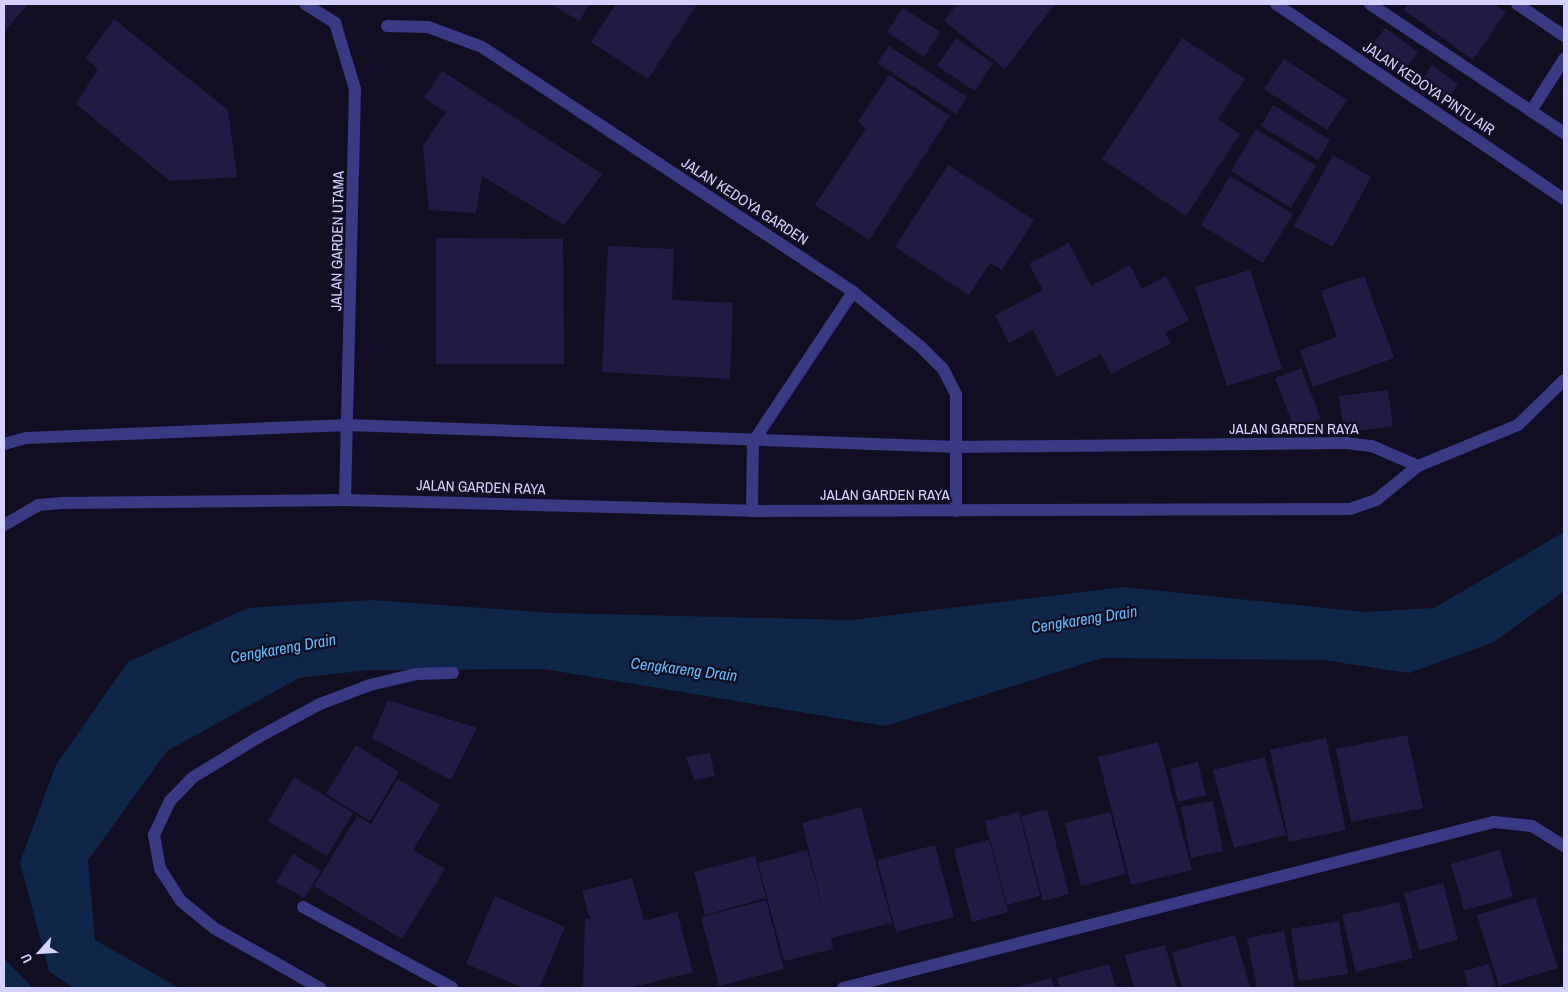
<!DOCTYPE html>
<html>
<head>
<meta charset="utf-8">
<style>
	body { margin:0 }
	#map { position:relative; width:1568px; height:992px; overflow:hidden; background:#110e24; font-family:"Archivo Narrow",sans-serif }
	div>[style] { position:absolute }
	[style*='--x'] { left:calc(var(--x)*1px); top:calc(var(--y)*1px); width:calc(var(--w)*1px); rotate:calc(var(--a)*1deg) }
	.water>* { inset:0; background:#0d264a }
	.building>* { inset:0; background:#221a45 }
	.lane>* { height:12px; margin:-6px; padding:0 6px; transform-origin:6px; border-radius:6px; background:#3a3983 }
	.street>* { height:12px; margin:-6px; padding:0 6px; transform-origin:6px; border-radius:6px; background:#3a3983 }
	span { translate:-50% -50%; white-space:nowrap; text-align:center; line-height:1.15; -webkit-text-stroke:4.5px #110e24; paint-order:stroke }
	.street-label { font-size:15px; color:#d5d2ff }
	.water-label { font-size:16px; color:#60bbff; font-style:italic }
	.frame { position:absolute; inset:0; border:5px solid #d5d2ff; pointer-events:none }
	.north { position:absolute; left:15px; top:927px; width:50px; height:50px; -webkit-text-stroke:4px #110e24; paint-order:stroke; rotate:244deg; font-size:14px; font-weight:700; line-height:20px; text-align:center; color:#d5d2ff }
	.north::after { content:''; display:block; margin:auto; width:18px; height:22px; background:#d5d2ff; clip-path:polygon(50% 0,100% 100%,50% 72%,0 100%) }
</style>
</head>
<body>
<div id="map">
	<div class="water">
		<div style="clip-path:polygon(1564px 532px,1564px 591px,1494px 642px,1409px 673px,1323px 660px,1102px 658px,885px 726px,544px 669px,369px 670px,299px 678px,167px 751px,88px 860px,95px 940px,179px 988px,73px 988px,49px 971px,20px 862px,56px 765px,128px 662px,248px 608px,370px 600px,553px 613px,853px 620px,1123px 587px,1364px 612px,1434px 608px)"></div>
		<div style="clip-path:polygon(4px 959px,33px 988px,4px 988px)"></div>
	</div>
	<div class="building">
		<div style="clip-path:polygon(4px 4px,29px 4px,4px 31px)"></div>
		<div style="clip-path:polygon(551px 4px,590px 4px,579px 21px)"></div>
		<div style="clip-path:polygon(616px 4px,697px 4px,648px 79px,591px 42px)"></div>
		<div style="clip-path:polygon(957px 4px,1055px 4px,1005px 69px,944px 21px)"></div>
		<div style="clip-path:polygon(1408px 4px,1494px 4px,1506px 12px,1473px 60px,1404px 10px)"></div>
		<div style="clip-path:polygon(903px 8px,940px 32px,924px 57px,887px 32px)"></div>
		<div style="clip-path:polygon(114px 19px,228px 110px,237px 177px,170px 181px,76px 104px,98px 69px,86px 58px)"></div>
		<div style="clip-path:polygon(1385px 28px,1418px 52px,1400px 77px,1367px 52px)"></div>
		<div style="clip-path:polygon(956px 38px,993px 63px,975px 91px,937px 66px)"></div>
		<div style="clip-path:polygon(1182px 38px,1245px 79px,1218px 119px,1240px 134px,1186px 216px,1102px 159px)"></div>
		<div style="clip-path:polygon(889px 46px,967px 97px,956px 114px,877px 63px)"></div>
		<div style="clip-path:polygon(1284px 59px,1347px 100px,1327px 130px,1264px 89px)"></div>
		<div style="clip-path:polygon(1432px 65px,1458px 84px,1442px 106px,1417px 87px)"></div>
		<div style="clip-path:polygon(442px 71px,602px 174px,564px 225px,482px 176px,476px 213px,429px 210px,423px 146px,446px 112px,424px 98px)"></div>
		<div style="clip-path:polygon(889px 75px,950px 116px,869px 240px,815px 205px,866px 128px,858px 122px)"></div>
		<div style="clip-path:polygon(1273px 105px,1330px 140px,1318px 160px,1261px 126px)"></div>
		<div style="clip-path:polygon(1256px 129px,1316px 166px,1291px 208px,1231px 171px)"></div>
		<div style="clip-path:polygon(1333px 155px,1371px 177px,1333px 247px,1294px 226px)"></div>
		<div style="clip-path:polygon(948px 165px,1034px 220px,1002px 270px,990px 263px,969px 295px,895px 247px)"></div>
		<div style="clip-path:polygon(1230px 176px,1293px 214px,1263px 263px,1201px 225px)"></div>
		<div style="clip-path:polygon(436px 238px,563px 239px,564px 364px,436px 364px)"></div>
		<div style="clip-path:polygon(1069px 243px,1091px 286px,1130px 265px,1142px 289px,1166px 276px,1189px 320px,1165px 333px,1171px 343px,1111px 374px,1101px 354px,1057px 377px,1033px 330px,1009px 343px,995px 315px,1043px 290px,1029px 264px)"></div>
		<div style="clip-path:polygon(608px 246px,674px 249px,672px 300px,733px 303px,730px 379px,602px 372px)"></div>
		<div style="clip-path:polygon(1250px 270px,1282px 369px,1227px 386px,1195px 287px)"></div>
		<div style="clip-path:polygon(1364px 276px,1394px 358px,1313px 387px,1300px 350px,1337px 337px,1321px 291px)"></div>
		<div style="clip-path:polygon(1301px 368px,1321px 419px,1295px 430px,1275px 378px)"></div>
		<div style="clip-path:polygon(1388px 390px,1393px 426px,1344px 433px,1339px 396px)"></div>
		<div style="clip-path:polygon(388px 700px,477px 728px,451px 780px,372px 738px)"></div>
		<div style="clip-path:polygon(1407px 735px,1423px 808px,1351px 822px,1336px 749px)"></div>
		<div style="clip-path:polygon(1326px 738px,1346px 830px,1289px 842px,1270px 750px)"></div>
		<div style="clip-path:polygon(1158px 742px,1192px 870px,1131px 885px,1098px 757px)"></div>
		<div style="clip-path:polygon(356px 745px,399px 772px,370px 821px,326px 794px)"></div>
		<div style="clip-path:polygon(710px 753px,715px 776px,694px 780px,686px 757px)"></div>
		<div style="clip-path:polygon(1265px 757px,1286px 835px,1234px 848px,1213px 770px)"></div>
		<div style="clip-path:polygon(1198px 762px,1206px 795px,1178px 802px,1170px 769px)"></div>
		<div style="clip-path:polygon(294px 777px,353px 813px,327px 856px,268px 821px)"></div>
		<div style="clip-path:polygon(398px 779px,440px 805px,413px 850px,445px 869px,402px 939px,314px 886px,357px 816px,371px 824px)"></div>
		<div style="clip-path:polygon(1213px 801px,1223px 851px,1191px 858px,1181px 807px)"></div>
		<div style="clip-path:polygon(861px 807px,892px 923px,831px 938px,833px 949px,784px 961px,758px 863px,807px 850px,824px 913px,802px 823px)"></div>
		<div style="clip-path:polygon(1047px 809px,1069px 894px,1043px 901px,1021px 816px)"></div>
		<div style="clip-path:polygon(1019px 812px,1040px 896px,1007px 905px,985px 821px)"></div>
		<div style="clip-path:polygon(1110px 812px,1126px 874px,1081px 886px,1065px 823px)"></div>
		<div style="clip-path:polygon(989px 840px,1008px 912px,972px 922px,954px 849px)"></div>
		<div style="clip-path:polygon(935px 845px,954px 917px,896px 932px,877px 860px)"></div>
		<div style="clip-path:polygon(1500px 850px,1513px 897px,1464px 910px,1451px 864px)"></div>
		<div style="clip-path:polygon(293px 854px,321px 871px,304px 898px,276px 882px)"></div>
		<div style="clip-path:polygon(755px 856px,766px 898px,705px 915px,694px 872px)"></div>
		<div style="clip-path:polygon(632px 878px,644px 921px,677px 912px,693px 972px,629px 988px,583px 988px,585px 919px,590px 919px,582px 891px)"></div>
		<div style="clip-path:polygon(1443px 883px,1458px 940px,1419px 950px,1404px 893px)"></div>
		<div style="clip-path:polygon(495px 896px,565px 927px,539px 988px,524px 988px,466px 964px)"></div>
		<div style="clip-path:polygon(1535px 897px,1558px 968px,1499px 986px,1477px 915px)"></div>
		<div style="clip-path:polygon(766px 900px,784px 969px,719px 986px,701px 917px)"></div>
		<div style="clip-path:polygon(1399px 902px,1413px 958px,1356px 972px,1342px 915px)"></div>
		<div style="clip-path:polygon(1339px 921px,1348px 974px,1299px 981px,1291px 929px)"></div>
		<div style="clip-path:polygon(1284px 931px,1295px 988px,1257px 988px,1247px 938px)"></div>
		<div style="clip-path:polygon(1235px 935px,1250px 988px,1182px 988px,1172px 952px)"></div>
		<div style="clip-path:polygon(1165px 945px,1177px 988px,1134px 988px,1125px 955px)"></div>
		<div style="clip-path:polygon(1109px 964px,1116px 988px,1060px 988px,1057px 978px)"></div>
		<div style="clip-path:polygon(1489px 964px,1496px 988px,1469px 988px,1464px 971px)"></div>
		<div style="clip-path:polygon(1051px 978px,1054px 988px,1013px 988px)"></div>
	</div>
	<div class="lane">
		<div style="--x:1517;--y:4;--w:57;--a:34.2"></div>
		<div style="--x:1531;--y:111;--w:62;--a:-57.6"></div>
		<div style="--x:320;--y:988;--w:122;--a:-150.5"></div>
		<div style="--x:214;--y:928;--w:43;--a:-140.7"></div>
		<div style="--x:181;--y:901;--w:38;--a:-123"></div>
		<div style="--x:160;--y:869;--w:35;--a:-100"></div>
		<div style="--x:154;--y:835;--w:38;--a:-65"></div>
		<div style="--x:170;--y:801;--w:32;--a:-46"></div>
		<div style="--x:192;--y:778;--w:76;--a:-31.6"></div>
		<div style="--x:257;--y:738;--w:72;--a:-28.4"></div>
		<div style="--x:320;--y:704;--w:53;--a:-20.8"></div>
		<div style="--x:370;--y:685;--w:47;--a:-13.4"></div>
		<div style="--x:416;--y:674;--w:37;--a:-2"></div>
	</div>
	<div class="street">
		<div style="--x:305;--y:4;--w:36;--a:32"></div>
		<div style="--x:335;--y:23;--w:69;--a:73.1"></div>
		<div style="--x:355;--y:89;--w:411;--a:91.4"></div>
		<div style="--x:1276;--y:4;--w:348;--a:34.1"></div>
		<div style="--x:1370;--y:4;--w:233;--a:33.6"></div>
		<div style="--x:387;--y:26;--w:41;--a:1.4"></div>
		<div style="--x:428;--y:27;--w:58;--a:20.3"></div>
		<div style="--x:482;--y:47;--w:445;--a:33.4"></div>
		<div style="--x:853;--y:292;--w:87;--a:39"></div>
		<div style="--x:921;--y:347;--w:31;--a:45"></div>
		<div style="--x:943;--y:369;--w:29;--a:63"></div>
		<div style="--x:956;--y:395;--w:116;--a:90"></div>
		<div style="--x:4;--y:444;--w:23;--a:-15"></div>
		<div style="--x:26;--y:438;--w:322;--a:-2.3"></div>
		<div style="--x:348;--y:425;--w:609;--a:2.07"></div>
		<div style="--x:957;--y:447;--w:389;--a:-0.6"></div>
		<div style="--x:1346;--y:443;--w:26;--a:7"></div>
		<div style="--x:1372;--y:446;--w:50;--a:23.5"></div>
		<div style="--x:752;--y:511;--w:69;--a:-89.2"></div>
		<div style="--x:753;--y:442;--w:180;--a:-56.3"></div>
		<div style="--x:4;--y:525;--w:39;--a:-30"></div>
		<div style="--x:38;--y:505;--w:24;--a:-5"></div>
		<div style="--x:62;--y:503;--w:283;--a:-0.6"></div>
		<div style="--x:345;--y:500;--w:407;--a:1.5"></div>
		<div style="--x:752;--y:511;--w:598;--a:-0.19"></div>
		<div style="--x:1350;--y:509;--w:28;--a:-19"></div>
		<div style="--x:1376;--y:500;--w:54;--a:-39"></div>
		<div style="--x:1418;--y:466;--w:108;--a:-22.3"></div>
		<div style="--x:1518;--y:425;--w:64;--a:-44.4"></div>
		<div style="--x:303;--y:907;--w:170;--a:28.4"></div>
		<div style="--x:843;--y:988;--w:672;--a:-14.31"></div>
		<div style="--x:1494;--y:822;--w:38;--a:6"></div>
		<div style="--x:1532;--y:826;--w:38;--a:32"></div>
	</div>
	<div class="street-label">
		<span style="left:1429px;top:88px;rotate:34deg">JALAN KEDOYA PINTU AIR</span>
		<span style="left:745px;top:201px;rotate:33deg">JALAN KEDOYA GARDEN</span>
		<span style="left:337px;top:241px;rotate:-89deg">JALAN GARDEN UTAMA</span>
		<span style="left:1294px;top:429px">JALAN GARDEN RAYA</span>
		<span style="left:481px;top:487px;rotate:2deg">JALAN GARDEN RAYA</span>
		<span style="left:885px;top:495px">JALAN GARDEN RAYA</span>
	</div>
	<div class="water-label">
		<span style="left:1084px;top:619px;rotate:-9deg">Cengkareng Drain</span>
		<span style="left:283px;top:648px;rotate:-10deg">Cengkareng Drain</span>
		<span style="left:684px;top:669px;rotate:7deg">Cengkareng Drain</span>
	</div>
	<div class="frame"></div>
	<div class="north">U</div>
</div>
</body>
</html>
